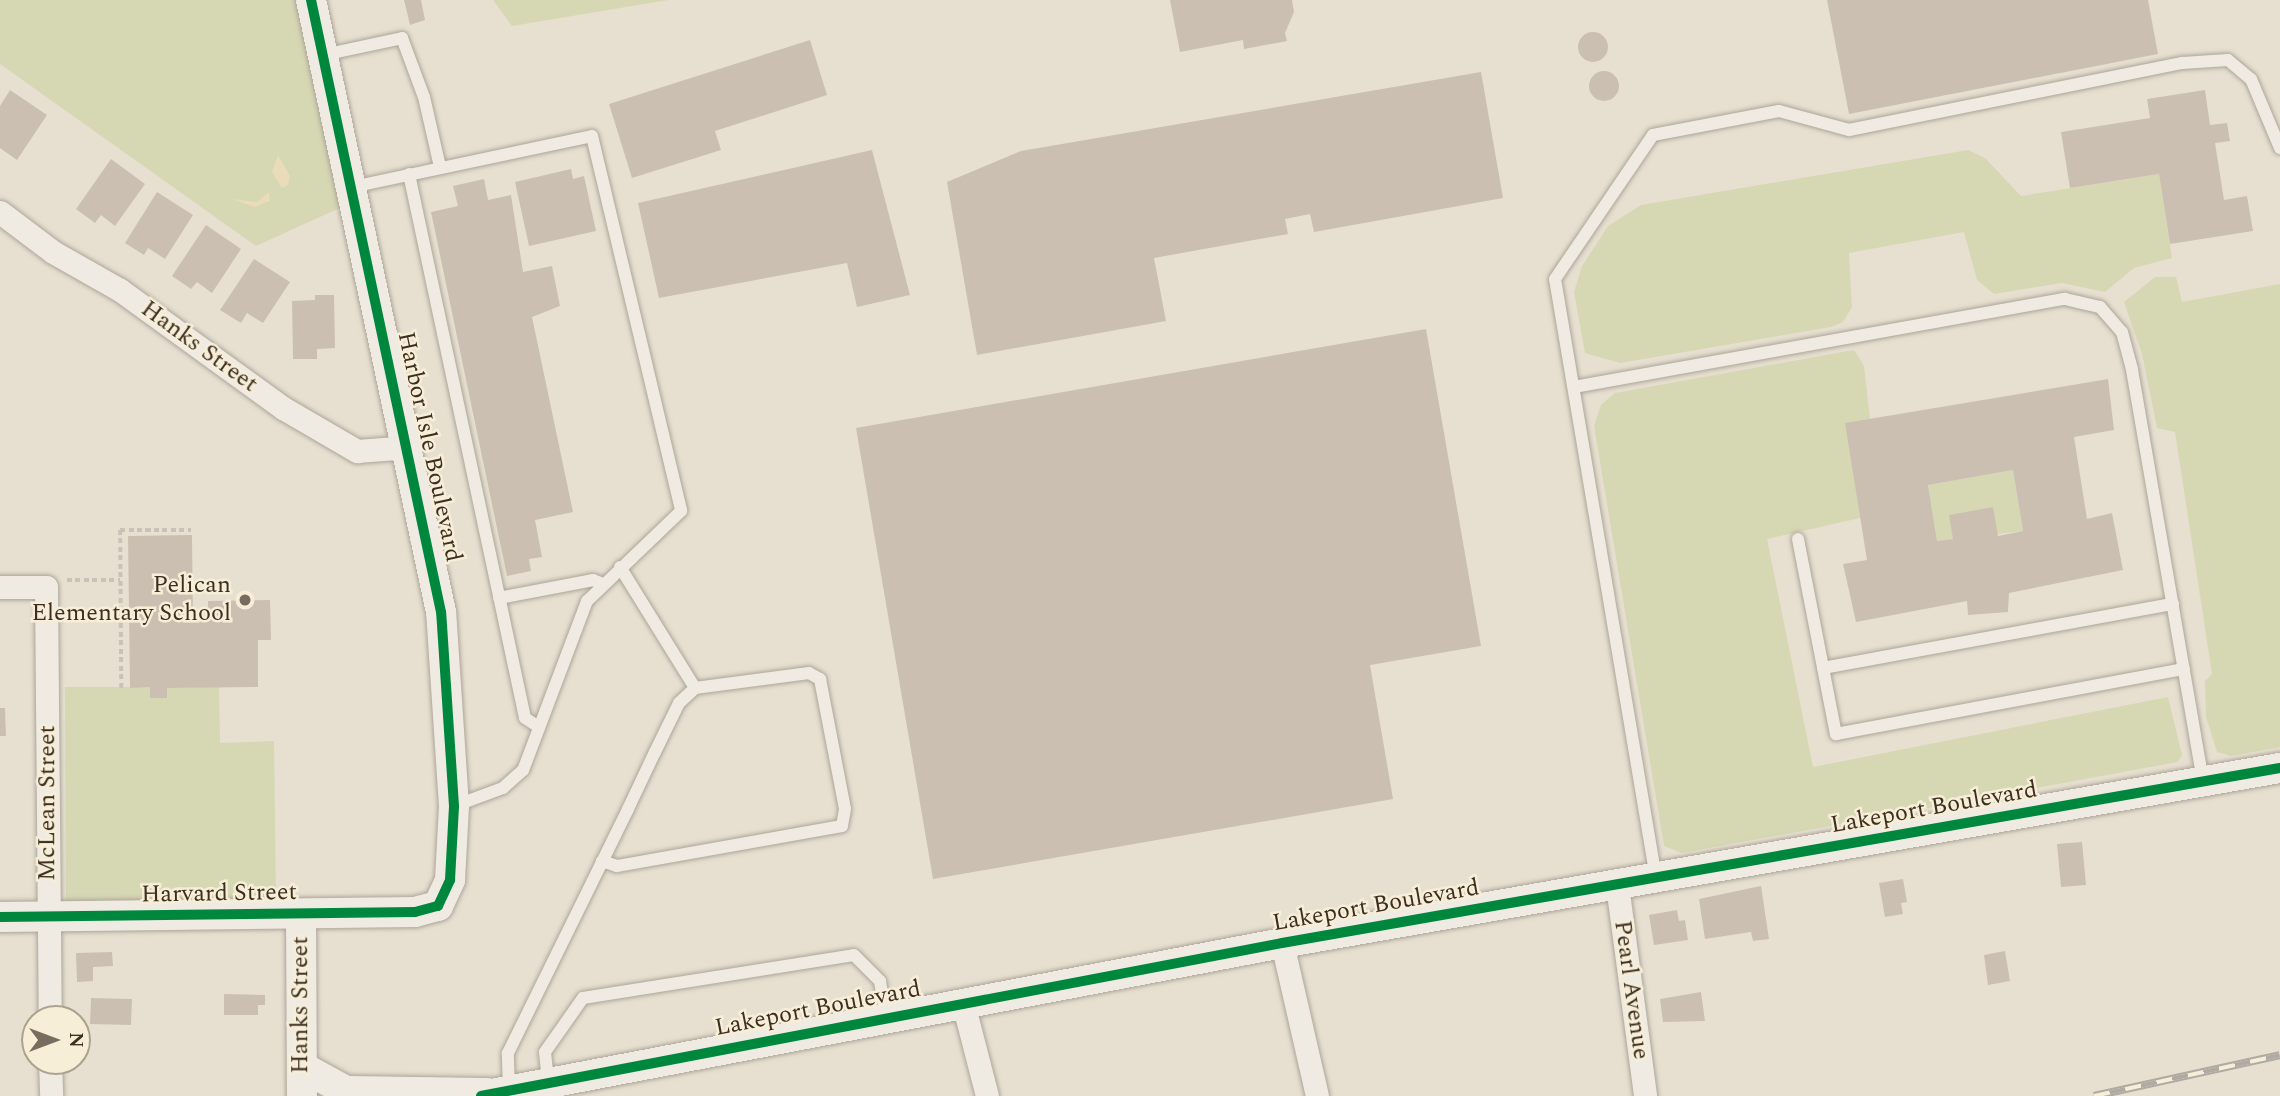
<!DOCTYPE html>
<html>
<head>
<meta charset="utf-8">
<style>
	body { margin:0 }
	#map { position:relative; width:2280px; height:1096px; overflow:hidden; background:#e7e0d1; font-family:Spectral,serif }
	div>[style] { position:absolute }
	[style*='--x'] { left:calc(var(--x)*1px); top:calc(var(--y)*1px); width:calc(var(--w)*1px); rotate:calc(var(--a)*1deg) }
	.green>* { inset:0; background:#d6d7b3 }
	.sand>* { inset:0; background:#eadcb9 }
	.building>* { inset:0; background:#cbbfb2 }
	.round { border-radius:50% }
	.path>* { height:3.5px; margin-top:-1.75px; transform-origin:0; background:repeating-linear-gradient(90deg,#c8c2b9 0 5px,transparent 0 8.5px) }
	.roads { filter:drop-shadow(0 0 2px #ada599) drop-shadow(0 0 2px #ada599) }
	.service>* { height:12px; margin:-6px; padding:0 6px; transform-origin:6px; border-radius:6px; background:#efebe3 }
	.minor>* { height:23px; margin:-11.5px; padding:0 11.5px; transform-origin:11.5px; border-radius:11.5px; background:#efebe3 }
	.tertiary>* { height:30px; margin:-15px; padding:0 15px; transform-origin:15px; border-radius:15px; background:#efebe3 }
	.rail>* { height:8px; margin-top:-4px; transform-origin:0; background:repeating-linear-gradient(90deg,#f7eed8 0 16px,#afaaa2 0 32px); box-sizing:border-box; border-block:2px solid #afaaa2 }
	.cycleway>* { height:10px; margin:-5px; padding:0 5px; transform-origin:5px; border-radius:5px; background:#00873e }
	.dots>* { width:19px; height:19px; translate:-50% -50%; box-sizing:border-box; border:4px solid #f7eed8; border-radius:50% }
	span { translate:-50% -50%; white-space:nowrap; text-align:center; line-height:1.15; -webkit-text-stroke:5px #f7eed8; paint-order:stroke }
	.street-label { font-size:24px; color:#3d2e20 }
	.poi-label { font-size:24px; color:#3d2e20 }
	.right { translate:-100% -50%; text-align:right }
	.north { position:absolute; left:21px; top:1005px; width:70px; height:70px; box-sizing:border-box; background:#f7eed8; border:2px solid #ada18e; border-radius:50%; rotate:90deg; font-size:19px; font-weight:700; line-height:28px; text-align:center; color:#3d2e20 }
	.north::after { content:''; display:block; margin:auto; width:24px; height:32px; background:#786c5e; clip-path:polygon(50% 0,100% 100%,50% 72%,0 100%) }
</style>
</head>
<body>
<div id="map">
	<div class="green">
		<div style="clip-path:polygon(0 0,311px 0,355px 201px,256px 246px,0 64px)"></div>
		<div style="clip-path:polygon(493px 0,668px 0,512px 26px)"></div>
		<div style="clip-path:polygon(1968px 150px,1985px 158px,2021px 196px,2159px 174px,2172px 258px,2134px 268px,2105px 292px,2062px 283px,1994px 294px,1977px 280px,1964px 232px,1849px 253px,1852px 307px,1843px 322px,1831px 327px,1620px 363px,1585px 353px,1574px 292px,1582px 266px,1608px 226px,1641px 205px)"></div>
		<div style="clip-path:polygon(2155px 277px,2176px 277px,2182px 302px,2280px 284px,2280px 747px,2231px 756px,2217px 752px,2206px 717px,2205px 681px,2212px 674px,2175px 432px,2157px 428px,2142px 354px,2124px 302px)"></div>
		<div style="clip-path:polygon(1854px 350px,1864px 366px,1870px 419px,1860px 518px,1767px 539px,1813px 767px,2168px 697px,2182px 755px,2178px 762px,1682px 853px,1664px 846px,1594px 426px,1601px 405px,1615px 393px)"></div>
		<div style="clip-path:polygon(2013px 470px,2023px 531px,1937px 541px,1928px 485px)"></div>
		<div style="clip-path:polygon(65px 687px,150px 687px,150px 698px,167px 698px,167px 688px,219px 687px,220px 743px,274px 741px,276px 899px,66px 902px)"></div>
	</div>
	<div class="sand">
		<div style="clip-path:polygon(278px 155px,290px 176px,288px 185px,282px 188px,272px 172px)"></div>
		<div style="clip-path:polygon(269px 192px,270px 201px,255px 207px,232px 199px,257px 202px)"></div>
	</div>
	<div class="building">
		<div style="clip-path:polygon(404px 0,421px 0,425px 20px,410px 25px)"></div>
		<div style="clip-path:polygon(1170px 0,1292px 0,1294px 12px,1285px 33px,1287px 41px,1244px 49px,1243px 40px,1180px 52px)"></div>
		<div style="clip-path:polygon(1827px 0,2148px 0,2158px 54px,1849px 114px)"></div>
		<div class="round" style="left:1578px;top:32px;width:30px;height:30px"></div>
		<div style="clip-path:polygon(810px 40px,827px 95px,715px 131px,721px 150px,632px 178px,609px 104px)"></div>
		<div class="round" style="left:1589px;top:71px;width:30px;height:30px"></div>
		<div style="clip-path:polygon(1481px 72px,1503px 198px,1314px 232px,1310px 214px,1285px 219px,1288px 234px,1154px 258px,1166px 321px,977px 355px,947px 182px,1021px 151px)"></div>
		<div style="clip-path:polygon(10px 90px,47px 115px,17px 160px,0 148px,0 106px)"></div>
		<div style="clip-path:polygon(2205px 90px,2210px 125px,2227px 123px,2230px 141px,2215px 143px,2224px 200px,2247px 196px,2253px 231px,2170px 244px,2159px 174px,2070px 188px,2061px 132px,2150px 118px,2147px 99px)"></div>
		<div style="clip-path:polygon(872px 150px,910px 295px,857px 307px,847px 263px,659px 298px,638px 203px)"></div>
		<div style="clip-path:polygon(111px 159px,145px 184px,115px 226px,101px 215px,95px 223px,76px 209px)"></div>
		<div style="clip-path:polygon(571px 169px,573px 179px,584px 176px,596px 231px,529px 246px,515px 182px)"></div>
		<div style="clip-path:polygon(484px 179px,488px 200px,511px 195px,523px 272px,552px 266px,560px 306px,532px 317px,573px 512px,535px 520px,542px 557px,529px 559px,531px 571px,507px 576px,431px 212px,458px 206px,453px 186px)"></div>
		<div style="clip-path:polygon(157px 192px,193px 215px,165px 259px,148px 248px,144px 255px,125px 243px)"></div>
		<div style="clip-path:polygon(206px 225px,241px 249px,212px 293px,197px 282px,191px 289px,172px 276px)"></div>
		<div style="clip-path:polygon(254px 259px,290px 282px,263px 323px,247px 313px,241px 323px,220px 310px)"></div>
		<div style="clip-path:polygon(315px 295px,334px 295px,335px 348px,317px 349px,317px 359px,293px 359px,292px 301px,315px 300px)"></div>
		<div style="clip-path:polygon(1426px 329px,1481px 646px,1370px 665px,1393px 799px,933px 879px,856px 428px)"></div>
		<div style="clip-path:polygon(evenodd,2108px 379px,2114px 430px,2074px 437px,2087px 519px,2112px 513px,2123px 570px,2009px 593px,2008px 612px,1968px 615px,1967px 601px,1856px 622px,1843px 564px,1867px 560px,1845px 423px,2108px 379px,2013px 470px,2023px 531px,1998px 536px,1993px 507px,1949px 515px,1953px 539px,1937px 541px,1928px 485px,2013px 470px)"></div>
		<div style="clip-path:polygon(192px 535px,193px 621px,208px 621px,208px 601px,270px 600px,271px 640px,258px 640px,258px 687px,167px 688px,167px 698px,150px 698px,150px 687px,130px 688px,128px 536px)"></div>
		<div style="clip-path:polygon(0 708px,5px 708px,6px 736px,0 736px)"></div>
		<div style="clip-path:polygon(2082px 842px,2086px 885px,2061px 887px,2057px 844px)"></div>
		<div style="clip-path:polygon(1903px 879px,1907px 902px,1901px 903px,1903px 914px,1885px 917px,1879px 883px)"></div>
		<div style="clip-path:polygon(1761px 886px,1769px 939px,1753px 941px,1751px 932px,1705px 939px,1699px 899px)"></div>
		<div style="clip-path:polygon(1677px 910px,1679px 921px,1685px 920px,1688px 940px,1654px 945px,1649px 915px)"></div>
		<div style="clip-path:polygon(2005px 951px,2010px 981px,1988px 985px,1984px 955px)"></div>
		<div style="clip-path:polygon(112px 952px,113px 966px,93px 967px,93px 981px,77px 982px,76px 953px)"></div>
		<div style="clip-path:polygon(1701px 992px,1705px 1021px,1663px 1022px,1660px 999px)"></div>
		<div style="clip-path:polygon(224px 994px,265px 995px,265px 1005px,258px 1005px,258px 1015px,224px 1015px)"></div>
		<div style="clip-path:polygon(91px 998px,132px 999px,131px 1025px,90px 1024px)"></div>
	</div>
	<div class="path">
		<div style="--x:67;--y:580;--w:53;--a:0"></div>
		<div style="--x:121;--y:688;--w:158;--a:-90.4"></div>
		<div style="--x:120;--y:530;--w:71;--a:0"></div>
	</div>
	<div class="roads">
		<div class="service">
			<div style="--x:323;--y:55;--w:81;--a:-12.1"></div>
			<div style="--x:402;--y:38;--w:63;--a:69.6"></div>
			<div style="--x:424;--y:97;--w:72;--a:77.1"></div>
			<div style="--x:409;--y:174;--w:556;--a:77.96"></div>
			<div style="--x:525;--y:718;--w:17;--a:33"></div>
			<div style="--x:352;--y:187;--w:245;--a:-12"></div>
			<div style="--x:592;--y:136;--w:385;--a:76.6"></div>
			<div style="--x:681;--y:511;--w:130;--a:136.2"></div>
			<div style="--x:587;--y:601;--w:181;--a:110.7"></div>
			<div style="--x:523;--y:770;--w:27;--a:138"></div>
			<div style="--x:503;--y:788;--w:52;--a:159.8"></div>
			<div style="--x:1574;--y:387;--w:499;--a:-10.2"></div>
			<div style="--x:2065;--y:299;--w:36;--a:13"></div>
			<div style="--x:2100;--y:307;--w:33;--a:49"></div>
			<div style="--x:2122;--y:332;--w:39;--a:75"></div>
			<div style="--x:2132;--y:370;--w:418;--a:80.2"></div>
			<div style="--x:1798;--y:539;--w:199;--a:79"></div>
			<div style="--x:1836;--y:734;--w:354;--a:-10.6"></div>
			<div style="--x:620;--y:567;--w:142;--a:58.2"></div>
			<div style="--x:499;--y:598;--w:96;--a:-10.8"></div>
			<div style="--x:593;--y:580;--w:11;--a:22"></div>
			<div style="--x:1823;--y:668;--w:356;--a:-10.4"></div>
			<div style="--x:1656;--y:878;--w:607;--a:-99.57"></div>
			<div style="--x:1555;--y:279;--w:174;--a:-55.8"></div>
			<div style="--x:1653;--y:135;--w:128;--a:-10.8"></div>
			<div style="--x:1779;--y:111;--w:73;--a:15.2"></div>
			<div style="--x:1849;--y:130;--w:340;--a:-11.4"></div>
			<div style="--x:2182;--y:63;--w:46;--a:-3.7"></div>
			<div style="--x:2228;--y:60;--w:30;--a:40"></div>
			<div style="--x:2251;--y:79;--w:75;--a:67.2"></div>
			<div style="--x:548;--y:1081;--w:29;--a:-96"></div>
			<div style="--x:545;--y:1052;--w:66;--a:-54.9"></div>
			<div style="--x:583;--y:998;--w:274;--a:-9"></div>
			<div style="--x:854;--y:955;--w:37;--a:45"></div>
			<div style="--x:880;--y:981;--w:37;--a:81"></div>
			<div style="--x:509;--y:1089;--w:36;--a:-92"></div>
			<div style="--x:508;--y:1053;--w:272;--a:-63.8"></div>
			<div style="--x:628;--y:809;--w:63;--a:-64.7"></div>
			<div style="--x:655;--y:752;--w:55;--a:-63.9"></div>
			<div style="--x:679;--y:703;--w:22;--a:-43"></div>
			<div style="--x:695;--y:688;--w:115;--a:-7.5"></div>
			<div style="--x:809;--y:673;--w:13;--a:29"></div>
			<div style="--x:820;--y:679;--w:132;--a:79.1"></div>
			<div style="--x:845;--y:809;--w:17;--a:100"></div>
			<div style="--x:842;--y:826;--w:229;--a:169.9"></div>
			<div style="--x:617;--y:866;--w:16;--a:-162"></div>
		</div>
		<div class="minor">
			<div style="--x:0;--y:212;--w:66;--a:37"></div>
			<div style="--x:53;--y:252;--w:77;--a:29.6"></div>
			<div style="--x:120;--y:290;--w:201;--a:35.9"></div>
			<div style="--x:283;--y:408;--w:86;--a:30.2"></div>
			<div style="--x:357;--y:451;--w:52;--a:-4.4"></div>
			<div style="--x:0;--y:587;--w:46;--a:0"></div>
			<div style="--x:46;--y:587;--w:432;--a:89.5"></div>
			<div style="--x:1617;--y:885;--w:213;--a:82.4"></div>
			<div style="--x:1282;--y:943;--w:157;--a:77.1"></div>
			<div style="--x:963;--y:1003;--w:96;--a:75.5"></div>
			<div style="--x:50;--y:1061;--w:35;--a:88"></div>
		</div>
		<div class="tertiary">
			<div style="--x:301;--y:914;--w:182;--a:89.7"></div>
			<div style="--x:0;--y:917;--w:415;--a:-0.7"></div>
			<div style="--x:415;--y:912;--w:24;--a:-15"></div>
			<div style="--x:438;--y:906;--w:29;--a:-65"></div>
			<div style="--x:450;--y:880;--w:74;--a:-86.9"></div>
			<div style="--x:454;--y:806;--w:194;--a:-93.8"></div>
			<div style="--x:441;--y:612;--w:626;--a:-101.99"></div>
			<div style="--x:302;--y:1067;--w:50;--a:28.6"></div>
			<div style="--x:346;--y:1091;--w:141;--a:0.8"></div>
			<div style="--x:481;--y:1096;--w:815;--a:-10.81"></div>
			<div style="--x:1282;--y:943;--w:1013;--a:-9.95"></div>
		</div>
	</div>
	<div class="rail">
		<div style="--x:2094;--y:1096;--w:190;--a:-12.4"></div>
	</div>
	<div class="cycleway">
		<div style="--x:0;--y:917;--w:415;--a:-0.7"></div>
		<div style="--x:415;--y:912;--w:24;--a:-15"></div>
		<div style="--x:438;--y:906;--w:29;--a:-65"></div>
		<div style="--x:450;--y:880;--w:74;--a:-86.9"></div>
		<div style="--x:454;--y:806;--w:194;--a:-93.8"></div>
		<div style="--x:441;--y:612;--w:626;--a:-101.99"></div>
		<div style="--x:481;--y:1096;--w:815;--a:-10.81"></div>
		<div style="--x:1282;--y:943;--w:1013;--a:-9.95"></div>
	</div>
	<div class="dots">
		<div style="left:245px;top:600px;background:#786c5e"></div>
	</div>
	<div class="street-label">
		<span style="left:199px;top:347px;rotate:36deg">Hanks Street</span>
		<span style="left:429px;top:447px;rotate:78deg">Harbor Isle Boulevard</span>
		<span style="left:48px;top:803px;rotate:-90deg">McLean Street</span>
		<span style="left:1934px;top:808px;rotate:-10deg">Lakeport Boulevard</span>
		<span style="left:219px;top:894px;rotate:-1deg">Harvard Street</span>
		<span style="left:1376px;top:906px;rotate:-10deg">Lakeport Boulevard</span>
		<span style="left:1631px;top:990px;rotate:82deg">Pearl Avenue</span>
		<span style="left:301px;top:1005px;rotate:-90deg">Hanks Street</span>
		<span style="left:818px;top:1009px;rotate:-11deg">Lakeport Boulevard</span>
	</div>
	<div class="poi-label">
		<span class="right" style="left:231px;top:600px">Pelican<br>Elementary School</span>
	</div>
	<div class="north">N</div>
</div>
</body>
</html>
